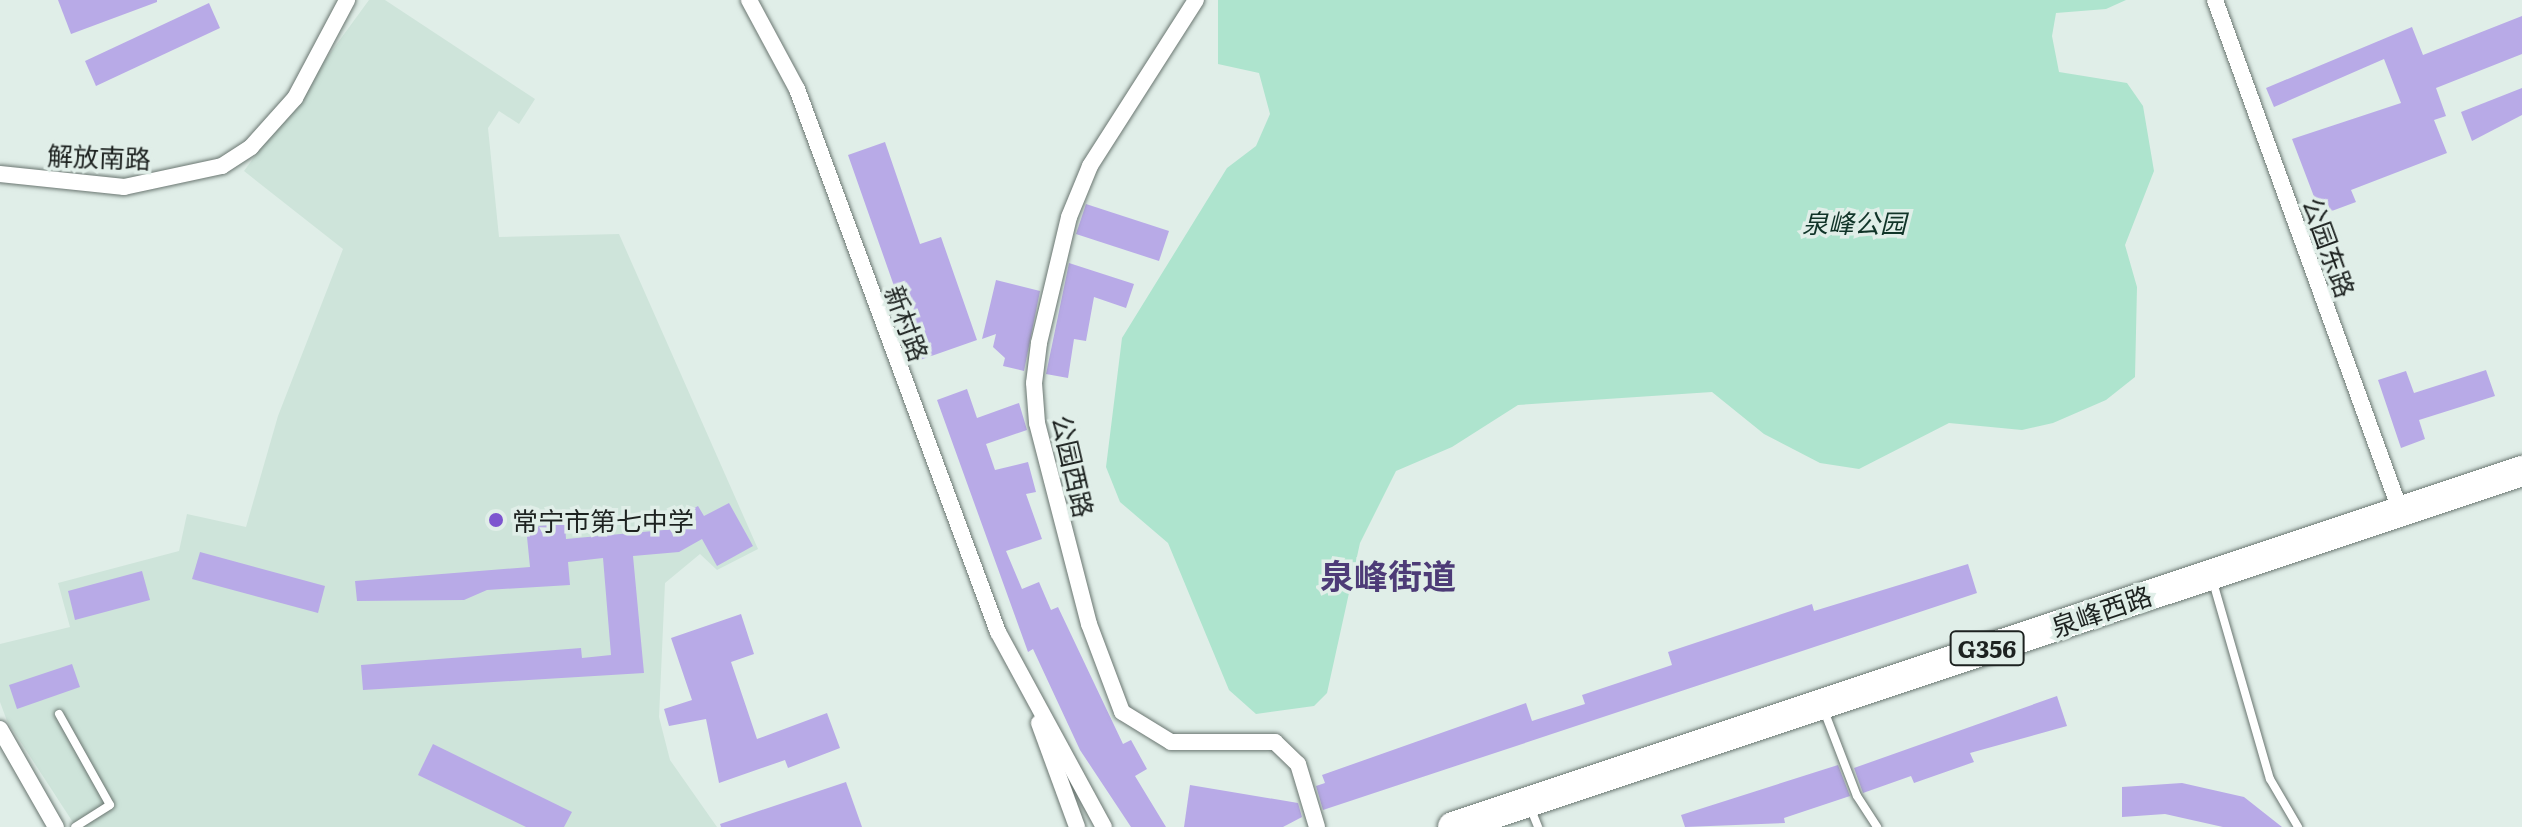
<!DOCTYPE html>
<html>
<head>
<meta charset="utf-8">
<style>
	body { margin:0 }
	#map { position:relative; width:2522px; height:827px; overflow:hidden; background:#e0eee8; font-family:Literata,"Noto Sans SC",serif }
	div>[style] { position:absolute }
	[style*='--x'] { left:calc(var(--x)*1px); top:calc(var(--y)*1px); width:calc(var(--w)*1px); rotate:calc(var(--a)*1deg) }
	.built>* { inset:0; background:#cee4da }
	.green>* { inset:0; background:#aee4ce }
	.building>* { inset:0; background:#b8aae7 }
	.roads { filter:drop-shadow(0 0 2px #6a7671) drop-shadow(0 0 2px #6a7671) }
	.lane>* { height:8px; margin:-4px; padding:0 4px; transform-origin:4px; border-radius:4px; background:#fff }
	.street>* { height:16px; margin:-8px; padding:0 8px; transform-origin:8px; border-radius:8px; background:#fff }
	.highway>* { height:30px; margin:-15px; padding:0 15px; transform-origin:15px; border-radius:15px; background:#fff }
	.dots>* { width:22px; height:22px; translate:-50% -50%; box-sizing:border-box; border:4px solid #e0eee8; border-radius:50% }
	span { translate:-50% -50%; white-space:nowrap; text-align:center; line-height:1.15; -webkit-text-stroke:7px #e0eee8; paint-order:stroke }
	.shield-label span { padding:2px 6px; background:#e0eee8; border:2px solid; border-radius:6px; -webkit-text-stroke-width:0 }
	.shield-label { font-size:24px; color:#1d2220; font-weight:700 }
	.street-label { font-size:26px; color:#1d2220 }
	.park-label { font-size:26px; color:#103428; font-style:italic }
	.poi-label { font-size:26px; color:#1d2220 }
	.left { translate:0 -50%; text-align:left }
	.district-label { font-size:34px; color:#4d3b77; font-weight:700 }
</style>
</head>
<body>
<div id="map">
	<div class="built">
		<div style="clip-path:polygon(369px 0,385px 0,535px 99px,519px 124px,499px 111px,488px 128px,499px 237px,619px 234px,758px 549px,717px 570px,700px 554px,665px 583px,659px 717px,670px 760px,717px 827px,76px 827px,7px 721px,0 702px,0 644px,70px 627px,58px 583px,179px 551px,187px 514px,246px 527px,278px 416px,343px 249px,244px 171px)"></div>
	</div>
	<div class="green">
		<div style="clip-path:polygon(1218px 0,2126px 0,2106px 9px,2056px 13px,2052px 36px,2059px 72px,2127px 83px,2143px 106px,2154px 171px,2125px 245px,2137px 287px,2135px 377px,2106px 400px,2053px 423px,2022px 430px,1949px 423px,1859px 469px,1820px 463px,1764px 434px,1712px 392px,1518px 405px,1452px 447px,1396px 471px,1360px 543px,1327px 693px,1314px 706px,1256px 714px,1229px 690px,1168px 543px,1120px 502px,1106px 467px,1122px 338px,1227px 168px,1256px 146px,1270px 114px,1259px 73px,1218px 64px)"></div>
	</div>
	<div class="building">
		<div style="clip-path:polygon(58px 0,157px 0,157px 2px,71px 34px)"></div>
		<div style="clip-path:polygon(209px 3px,220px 28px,96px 86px,85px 61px)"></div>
		<div style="clip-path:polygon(2522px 16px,2522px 54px,2436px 88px,2446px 116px,2434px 120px,2447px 153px,2351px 190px,2356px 202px,2321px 215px,2292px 139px,2401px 103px,2384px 59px,2274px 107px,2266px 88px,2412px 27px,2423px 55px)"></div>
		<div style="clip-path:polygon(2522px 88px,2522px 115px,2472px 141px,2461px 112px)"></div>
		<div style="clip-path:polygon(885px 142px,920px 244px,941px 237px,977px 340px,920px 360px,848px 155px)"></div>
		<div style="clip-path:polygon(1086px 204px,1169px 231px,1159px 261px,1076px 234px)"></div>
		<div style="clip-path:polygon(1069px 263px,1134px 284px,1126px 308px,1094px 297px,1086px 341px,1074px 339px,1068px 378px,1046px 374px)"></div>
		<div style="clip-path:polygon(996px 280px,1040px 291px,1024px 371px,1003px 366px,1005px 358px,993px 347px,996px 334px,982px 339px)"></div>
		<div style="clip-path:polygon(2486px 370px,2495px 396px,2419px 420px,2425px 439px,2401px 448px,2378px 380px,2406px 371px,2414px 393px)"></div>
		<div style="clip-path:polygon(967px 389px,977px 418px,1019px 403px,1027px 430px,986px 444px,995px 470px,1028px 462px,1036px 492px,1026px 494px,1042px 539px,1006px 551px,1022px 589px,1039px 582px,1051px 610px,1058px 607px,1123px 744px,1131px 740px,1147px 769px,1135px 776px,1166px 827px,1131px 827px,1080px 750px,1033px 649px,1028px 652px,937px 400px)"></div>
		<div style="clip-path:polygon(729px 503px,753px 546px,717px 566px,702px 539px,679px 552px,633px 556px,644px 673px,363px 690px,361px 665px,581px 648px,582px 658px,611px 655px,603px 558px,568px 562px,570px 585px,487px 590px,464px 600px,357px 601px,355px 581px,530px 567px,527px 537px,539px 526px,565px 524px,566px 539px,675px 529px,670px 521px,698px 506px,704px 516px)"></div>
		<div style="clip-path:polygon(200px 552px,325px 586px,318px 613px,192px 579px)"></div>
		<div style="clip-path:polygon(1968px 564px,1977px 593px,1323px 810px,1316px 786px,1325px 783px,1322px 775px,1526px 703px,1532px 721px,1585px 704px,1582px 695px,1672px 665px,1668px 652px,1812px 604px,1814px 611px)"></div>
		<div style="clip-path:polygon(142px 571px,150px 600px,75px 620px,68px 591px)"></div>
		<div style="clip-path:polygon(741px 614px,754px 654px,731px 662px,757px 739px,827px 713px,840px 748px,788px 768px,785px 760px,719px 783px,706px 719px,669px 726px,664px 709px,692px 700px,671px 638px)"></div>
		<div style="clip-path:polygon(72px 664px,80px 687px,17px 709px,9px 685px)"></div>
		<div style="clip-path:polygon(2057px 696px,2067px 726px,1970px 753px,1974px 762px,1914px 783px,1911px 776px,1863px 793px,1854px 768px)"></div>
		<div style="clip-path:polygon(433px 744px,572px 812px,564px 827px,526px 827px,418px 775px)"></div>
		<div style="clip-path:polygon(1838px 765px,1850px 796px,1784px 818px,1785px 823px,1685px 827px,1681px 815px)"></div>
		<div style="clip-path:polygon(846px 782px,862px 827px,721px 827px,720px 824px)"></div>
		<div style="clip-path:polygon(2182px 783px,2244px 797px,2282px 827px,2223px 827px,2165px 814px,2122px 817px,2122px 787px)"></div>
		<div style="clip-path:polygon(1190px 785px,1298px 803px,1302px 817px,1283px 827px,1184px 827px)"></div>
	</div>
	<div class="roads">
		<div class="lane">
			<div style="--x:2213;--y:582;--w:205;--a:73.9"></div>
			<div style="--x:2270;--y:779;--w:56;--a:59.7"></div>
			<div style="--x:1823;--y:708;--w:94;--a:68.9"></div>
			<div style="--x:1857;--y:796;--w:37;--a:57"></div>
			<div style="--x:59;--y:714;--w:104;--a:60.7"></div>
			<div style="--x:110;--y:805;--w:41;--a:147.8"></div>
			<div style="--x:1530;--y:807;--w:22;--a:68"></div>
		</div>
		<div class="street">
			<div style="--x:749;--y:0;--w:101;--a:61.7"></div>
			<div style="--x:797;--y:89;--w:579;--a:69.69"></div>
			<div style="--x:998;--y:632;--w:222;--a:61.5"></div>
			<div style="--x:1196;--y:0;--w:197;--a:122.6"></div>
			<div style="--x:1090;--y:166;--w:55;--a:112.4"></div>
			<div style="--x:1069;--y:217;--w:130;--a:103.4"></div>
			<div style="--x:1039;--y:343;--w:40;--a:97.1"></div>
			<div style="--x:1034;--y:383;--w:40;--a:85.7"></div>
			<div style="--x:1037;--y:423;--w:208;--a:75.5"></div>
			<div style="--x:1089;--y:624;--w:94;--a:69.4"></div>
			<div style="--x:1122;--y:712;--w:57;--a:31.5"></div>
			<div style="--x:1171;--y:742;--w:104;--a:0"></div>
			<div style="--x:1275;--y:742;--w:32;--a:44"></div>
			<div style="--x:1298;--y:764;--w:66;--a:73.2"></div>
			<div style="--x:2215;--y:0;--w:543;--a:70.06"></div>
			<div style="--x:0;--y:174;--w:125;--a:6"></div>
			<div style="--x:124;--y:187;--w:100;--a:-12.1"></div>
			<div style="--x:222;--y:166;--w:35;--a:-33"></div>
			<div style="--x:251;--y:147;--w:66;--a:-48.1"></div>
			<div style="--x:295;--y:98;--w:111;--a:-62"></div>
			<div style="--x:1039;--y:723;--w:111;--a:69.9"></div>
			<div style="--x:0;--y:729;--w:113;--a:60.3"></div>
		</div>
		<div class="highway">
			<div style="--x:1453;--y:827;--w:1127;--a:-18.42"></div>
		</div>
	</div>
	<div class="dots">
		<div style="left:496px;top:520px;background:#7d55cf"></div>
	</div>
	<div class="shield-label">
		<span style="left:1987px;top:648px">G356</span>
	</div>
	<div class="street-label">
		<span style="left:99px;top:156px;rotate:2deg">解放南路</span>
		<span style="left:2330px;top:247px;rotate:70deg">公园东路</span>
		<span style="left:908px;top:323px;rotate:70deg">新村路</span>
		<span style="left:1074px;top:466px;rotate:77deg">公园西路</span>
		<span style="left:2101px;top:610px;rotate:-19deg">泉峰西路</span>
	</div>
	<div class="park-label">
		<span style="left:1854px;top:222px">泉峰公园</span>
	</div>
	<div class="poi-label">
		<span class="left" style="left:512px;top:520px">常宁市第七中学</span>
	</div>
	<div class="district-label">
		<span style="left:1388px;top:575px">泉峰街道</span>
	</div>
</div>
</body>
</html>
